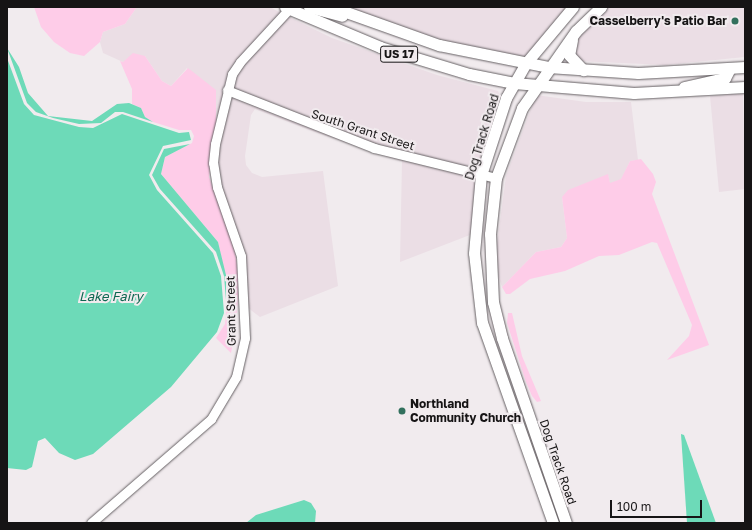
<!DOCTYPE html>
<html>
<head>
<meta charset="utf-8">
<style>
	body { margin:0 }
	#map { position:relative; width:752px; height:530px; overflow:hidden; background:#f1ebee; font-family:"Golos Text",sans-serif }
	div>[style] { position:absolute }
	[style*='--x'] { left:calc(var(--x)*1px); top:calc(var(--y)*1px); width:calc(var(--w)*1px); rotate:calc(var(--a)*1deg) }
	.built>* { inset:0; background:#ebdee5 }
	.green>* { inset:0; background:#fecce8 }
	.water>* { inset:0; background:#6ddab8 }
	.roads { filter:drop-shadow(0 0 1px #666164) drop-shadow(0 0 1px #666164) }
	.minor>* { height:9px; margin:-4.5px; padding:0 4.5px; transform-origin:4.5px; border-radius:4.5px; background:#fff }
	.major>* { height:11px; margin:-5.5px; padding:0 5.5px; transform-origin:5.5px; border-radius:5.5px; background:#fff }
	.dots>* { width:11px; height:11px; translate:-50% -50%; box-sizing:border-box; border:2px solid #f1ebee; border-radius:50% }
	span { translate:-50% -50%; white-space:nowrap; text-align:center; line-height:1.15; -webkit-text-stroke:4px #f1ebee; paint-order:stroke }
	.shield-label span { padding:1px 3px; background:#f1ebee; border:1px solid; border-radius:3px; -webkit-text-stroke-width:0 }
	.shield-label { font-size:11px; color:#161415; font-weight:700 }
	.poi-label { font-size:12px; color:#161415; font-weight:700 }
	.right { translate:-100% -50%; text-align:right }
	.left { translate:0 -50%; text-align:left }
	.street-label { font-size:12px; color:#161415 }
	.water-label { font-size:13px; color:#0e6751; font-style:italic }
	.frame { position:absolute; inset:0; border:8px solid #161415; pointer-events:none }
	.scale { position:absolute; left:610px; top:500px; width:92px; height:18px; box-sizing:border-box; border:2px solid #161415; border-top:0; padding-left:5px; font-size:12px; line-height:14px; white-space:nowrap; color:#161415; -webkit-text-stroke:3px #f1ebee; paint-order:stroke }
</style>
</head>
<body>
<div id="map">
	<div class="built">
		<div style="clip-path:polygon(137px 7px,270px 7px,281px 13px,224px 90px,216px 123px,187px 68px,171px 86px,162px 81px,145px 56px,123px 62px,103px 53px,100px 42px,103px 32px,125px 24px)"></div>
		<div style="clip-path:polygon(349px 7px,373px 8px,570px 7px,525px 61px,439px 43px)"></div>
		<div style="clip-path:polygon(607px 7px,745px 7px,745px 57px,665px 65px,578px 61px,573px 54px,577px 35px)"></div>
		<div style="clip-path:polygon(287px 16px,332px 38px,437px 75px,498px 91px,501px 98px,477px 171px,375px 145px,231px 89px,243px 63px)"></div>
		<div style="clip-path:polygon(743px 93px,745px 189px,719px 192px,710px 96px)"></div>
		<div style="clip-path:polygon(230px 95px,372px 151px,446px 170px,481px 175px,475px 233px,400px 262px,402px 161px,394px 159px,312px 131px,255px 109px,251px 115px,245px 156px,246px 165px,252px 173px,262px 177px,323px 171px,338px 286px,260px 317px,247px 307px,245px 255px,220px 186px,217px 163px)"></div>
		<div style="clip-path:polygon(536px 95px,586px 102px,631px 102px,638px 160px,630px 161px,622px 179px,610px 184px,608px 175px,562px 197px,567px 238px,561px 247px,536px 252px,502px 287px,498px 275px,497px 244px,506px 176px)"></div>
	</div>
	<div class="green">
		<div style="clip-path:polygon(34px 7px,137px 7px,125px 24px,103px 32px,100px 42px,84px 56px,70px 53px,54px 42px,41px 27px)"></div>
		<div style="clip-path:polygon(133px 53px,145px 56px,162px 81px,171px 86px,188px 68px,216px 90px,216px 123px,209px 177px,233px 239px,239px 279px,236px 326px,231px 353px,216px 338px,225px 324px,228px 290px,218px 242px,161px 174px,165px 157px,192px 143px,194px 136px,191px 130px,179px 130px,153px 122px,145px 117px,141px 108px,132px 104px,132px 89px,120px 61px,123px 62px)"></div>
		<div style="clip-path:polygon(641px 159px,653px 174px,656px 182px,652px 194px,709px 345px,667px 360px,689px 336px,692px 325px,657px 243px,652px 242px,619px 255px,599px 256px,565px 271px,530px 279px,510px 294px,506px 294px,502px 287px,536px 252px,561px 247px,567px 238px,562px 197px,568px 190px,608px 174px,610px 183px,621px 179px,630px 161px)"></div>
		<div style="clip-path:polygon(508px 313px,512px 313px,522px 356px,541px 401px,537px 402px,532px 396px,526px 382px,507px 323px)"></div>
	</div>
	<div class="water">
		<div style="clip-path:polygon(7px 48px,19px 67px,28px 93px,48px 116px,92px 121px,117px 104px,129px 103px,141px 108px,145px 117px,153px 122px,123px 112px,115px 112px,101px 123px,79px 124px,53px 118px,36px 112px,27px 103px)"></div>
		<div style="clip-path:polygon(7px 58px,24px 104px,34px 115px,79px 127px,93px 128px,122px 114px,179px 133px,189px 132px,191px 140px,163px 146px,149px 175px,157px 190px,213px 253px,221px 276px,224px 313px,217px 332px,171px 387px,93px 454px,75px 460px,59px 453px,45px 438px,38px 441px,32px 467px,26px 470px,7px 468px)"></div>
		<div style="clip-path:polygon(190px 144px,165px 157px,161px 174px,218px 242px,226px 275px,226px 300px,224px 276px,216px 252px,160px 189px,152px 175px,164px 149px)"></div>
		<div style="clip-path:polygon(681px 434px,684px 435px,716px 523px,687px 523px)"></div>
		<div style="clip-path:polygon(304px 500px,311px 503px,316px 511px,315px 523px,246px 523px,256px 515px)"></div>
	</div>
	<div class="roads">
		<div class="minor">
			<div style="--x:227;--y:90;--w:158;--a:21.5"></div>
			<div style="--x:374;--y:148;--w:126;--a:13.8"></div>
			<div style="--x:91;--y:523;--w:159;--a:-40.9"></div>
			<div style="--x:211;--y:419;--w:49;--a:-59.2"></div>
			<div style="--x:236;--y:377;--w:40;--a:-77"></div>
			<div style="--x:245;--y:338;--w:82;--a:-92.8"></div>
			<div style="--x:241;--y:256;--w:73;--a:-109.2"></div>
			<div style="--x:217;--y:187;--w:24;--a:-99"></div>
			<div style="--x:213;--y:163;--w:19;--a:-84"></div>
			<div style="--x:215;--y:144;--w:72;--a:-76.3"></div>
			<div style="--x:232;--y:74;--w:14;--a:-56"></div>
			<div style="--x:240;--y:62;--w:72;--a:-47.2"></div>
		</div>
		<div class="major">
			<div style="--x:285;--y:7;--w:103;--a:22.8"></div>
			<div style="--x:380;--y:47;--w:93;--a:16.9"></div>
			<div style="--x:469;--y:74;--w:46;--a:11.3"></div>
			<div style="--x:514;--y:83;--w:120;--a:4.8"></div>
			<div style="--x:634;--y:93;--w:111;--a:-3.1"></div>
			<div style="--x:309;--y:7;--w:34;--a:15"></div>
			<div style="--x:332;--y:7;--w:114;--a:19.6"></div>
			<div style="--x:439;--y:45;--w:111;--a:11.4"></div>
			<div style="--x:548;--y:67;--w:90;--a:3.8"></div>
			<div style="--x:638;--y:73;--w:107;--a:-3.2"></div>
			<div style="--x:572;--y:40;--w:15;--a:101"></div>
			<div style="--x:569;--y:55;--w:21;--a:47"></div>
			<div style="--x:684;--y:87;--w:42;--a:-12.4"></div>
			<div style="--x:725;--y:78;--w:11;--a:-63"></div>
			<div style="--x:553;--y:523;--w:212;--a:-109.5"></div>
			<div style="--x:482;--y:323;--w:70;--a:-96.5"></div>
			<div style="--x:474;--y:253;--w:78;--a:-84.9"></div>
			<div style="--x:481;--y:175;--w:81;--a:-72"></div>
			<div style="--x:506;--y:98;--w:40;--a:-60.3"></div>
			<div style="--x:526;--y:63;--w:73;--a:-50"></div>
			<div style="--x:566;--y:523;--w:196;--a:-109.1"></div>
			<div style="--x:502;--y:338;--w:37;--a:-104"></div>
			<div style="--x:493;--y:302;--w:68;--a:-92.5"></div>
			<div style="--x:490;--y:234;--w:56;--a:-83.9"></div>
			<div style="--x:496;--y:178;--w:75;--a:-69.6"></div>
			<div style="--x:522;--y:108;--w:94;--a:-55"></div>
			<div style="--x:576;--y:31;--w:35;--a:-44"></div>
		</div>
	</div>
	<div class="dots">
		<div style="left:735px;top:21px;background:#32705d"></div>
		<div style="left:402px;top:411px;background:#32705d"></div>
	</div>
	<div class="shield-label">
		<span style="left:399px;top:54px">US 17</span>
	</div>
	<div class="poi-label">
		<span class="right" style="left:727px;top:21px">Casselberry's Patio Bar</span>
		<span class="left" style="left:410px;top:411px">Northland<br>Community Church</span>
	</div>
	<div class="street-label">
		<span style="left:363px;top:130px;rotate:18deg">South Grant Street</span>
		<span style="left:482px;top:137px;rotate:-73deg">Dog Track Road</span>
		<span style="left:231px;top:311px;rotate:-91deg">Grant Street</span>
		<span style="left:558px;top:462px;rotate:71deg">Dog Track Road</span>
	</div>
	<div class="water-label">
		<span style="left:111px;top:296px">Lake Fairy</span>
	</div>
	<div class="frame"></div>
	<div class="scale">100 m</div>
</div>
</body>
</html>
